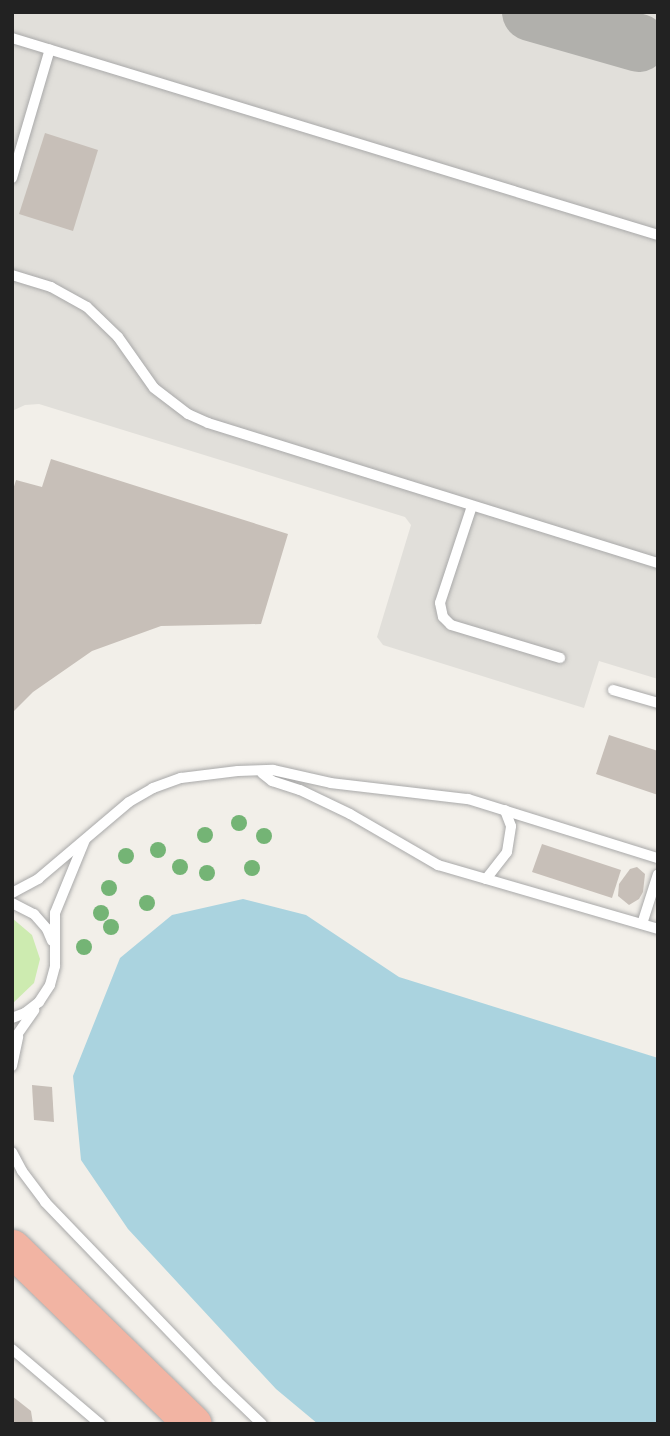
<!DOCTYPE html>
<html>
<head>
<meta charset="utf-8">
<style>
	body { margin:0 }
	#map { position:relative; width:670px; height:1436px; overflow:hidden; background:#f2efe9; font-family:"Fira Sans Condensed",sans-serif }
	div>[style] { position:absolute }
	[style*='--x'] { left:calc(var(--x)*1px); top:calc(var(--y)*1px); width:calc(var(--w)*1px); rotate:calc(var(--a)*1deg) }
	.airport>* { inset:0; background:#e1dfda }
	.grass>* { inset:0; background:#cdebb0 }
	.water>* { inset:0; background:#aad3df }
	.taxiway>* { height:58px; margin:-29px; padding:0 29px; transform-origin:29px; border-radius:29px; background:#b1b0ac }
	.building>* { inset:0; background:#c7bfb8 }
	.roads { filter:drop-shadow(0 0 2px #a9a9a9) drop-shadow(0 0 2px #a9a9a9) }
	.service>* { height:10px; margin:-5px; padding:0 5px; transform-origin:5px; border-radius:5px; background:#fff }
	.trunk>* { height:37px; margin:-18.5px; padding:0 18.5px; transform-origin:18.5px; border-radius:18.5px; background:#f2b4a3 }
	.trees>* { width:16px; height:16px; margin:-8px; border-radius:50%; background:#74b475 }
	span { translate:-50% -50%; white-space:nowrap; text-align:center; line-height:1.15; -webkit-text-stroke:5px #fff; paint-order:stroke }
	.frame { position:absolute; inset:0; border:14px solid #222; pointer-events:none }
</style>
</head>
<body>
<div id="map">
	<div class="airport">
		<div style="clip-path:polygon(12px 12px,658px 12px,658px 679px,599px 661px,584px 708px,383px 645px,377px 637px,411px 525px,405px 517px,39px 404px,25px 405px,12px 411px)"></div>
	</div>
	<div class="grass">
		<div style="clip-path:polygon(12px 918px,32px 935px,40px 959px,34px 983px,12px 1004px)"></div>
	</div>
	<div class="water">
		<div style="clip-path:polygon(243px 899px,306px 915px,399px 977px,658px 1058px,658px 1424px,318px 1424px,276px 1389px,128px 1229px,81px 1160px,73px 1076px,120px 958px,172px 915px)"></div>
	</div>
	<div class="taxiway">
		<div style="--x:531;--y:12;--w:112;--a:16"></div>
	</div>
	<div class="building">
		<div style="clip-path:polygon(45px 133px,98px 150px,73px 231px,19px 214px)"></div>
		<div style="clip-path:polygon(51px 459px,288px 534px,261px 624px,161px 626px,92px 651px,33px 692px,12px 713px,12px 493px,16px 480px,42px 487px)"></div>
		<div style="clip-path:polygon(609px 735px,658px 751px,658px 795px,596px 774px)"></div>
		<div style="clip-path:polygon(542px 844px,621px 870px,612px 898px,532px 872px)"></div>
		<div style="clip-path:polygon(637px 867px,645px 874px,643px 892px,639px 899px,629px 905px,618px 896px,619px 884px,630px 869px)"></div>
		<div style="clip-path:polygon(32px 1085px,52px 1087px,54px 1122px,34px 1120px)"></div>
		<div style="clip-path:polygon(12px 1396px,31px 1411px,33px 1424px,12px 1424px)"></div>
	</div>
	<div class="roads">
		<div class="service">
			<div style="--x:12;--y:38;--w:675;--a:16.96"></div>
			<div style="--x:12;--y:178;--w:134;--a:-73.6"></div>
			<div style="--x:12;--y:275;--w:41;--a:17.1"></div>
			<div style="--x:51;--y:287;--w:41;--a:29.1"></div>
			<div style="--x:87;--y:307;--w:43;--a:44.1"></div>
			<div style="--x:118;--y:337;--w:62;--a:54.8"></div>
			<div style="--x:154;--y:388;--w:43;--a:37.4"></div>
			<div style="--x:188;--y:414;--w:22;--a:24"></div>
			<div style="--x:208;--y:423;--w:471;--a:17.3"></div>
			<div style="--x:472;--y:506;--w:102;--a:108.3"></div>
			<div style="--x:440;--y:603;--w:14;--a:78"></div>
			<div style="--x:443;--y:617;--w:11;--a:45"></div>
			<div style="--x:451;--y:625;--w:114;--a:16.8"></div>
			<div style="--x:613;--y:690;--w:47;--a:16.1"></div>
			<div style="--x:262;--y:773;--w:13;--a:39"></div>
			<div style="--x:272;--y:781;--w:29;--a:18"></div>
			<div style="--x:300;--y:790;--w:55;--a:25.6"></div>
			<div style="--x:350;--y:814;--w:102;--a:30.1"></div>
			<div style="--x:438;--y:865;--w:229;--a:16.2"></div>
			<div style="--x:486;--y:879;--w:34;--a:-52"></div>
			<div style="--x:507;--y:852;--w:26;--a:-81"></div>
			<div style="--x:511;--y:826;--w:17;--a:-111"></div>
			<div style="--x:12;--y:893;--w:30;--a:-28"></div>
			<div style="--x:38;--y:879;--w:119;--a:-40.2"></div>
			<div style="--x:129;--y:802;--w:28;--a:-30"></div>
			<div style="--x:153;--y:788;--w:30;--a:-20"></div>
			<div style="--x:181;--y:778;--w:57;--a:-7"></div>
			<div style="--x:238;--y:771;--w:35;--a:-2"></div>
			<div style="--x:273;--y:770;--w:59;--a:12.6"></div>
			<div style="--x:331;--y:783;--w:138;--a:6.7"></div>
			<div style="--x:468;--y:799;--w:199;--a:17.3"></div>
			<div style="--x:12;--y:903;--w:25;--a:27"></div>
			<div style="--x:34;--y:914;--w:20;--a:49"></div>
			<div style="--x:47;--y:929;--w:13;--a:67"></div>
			<div style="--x:642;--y:924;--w:52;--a:-72.3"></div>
			<div style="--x:12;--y:1018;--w:14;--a:-21"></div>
			<div style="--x:25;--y:1013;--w:18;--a:-38"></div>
			<div style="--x:39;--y:1002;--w:20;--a:-57"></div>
			<div style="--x:50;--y:985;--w:20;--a:-75"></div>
			<div style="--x:55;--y:966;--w:53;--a:-90"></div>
			<div style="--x:55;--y:913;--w:79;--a:-67.7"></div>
			<div style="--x:12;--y:1042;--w:39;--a:-55"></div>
			<div style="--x:12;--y:1066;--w:30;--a:-78"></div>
			<div style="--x:12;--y:1152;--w:21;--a:62"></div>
			<div style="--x:22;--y:1171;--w:39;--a:53"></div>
			<div style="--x:45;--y:1202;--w:248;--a:46.1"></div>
			<div style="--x:217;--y:1381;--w:62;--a:43.7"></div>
			<div style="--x:12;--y:1349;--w:116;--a:40.4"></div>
		</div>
		<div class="trunk">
			<div style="--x:12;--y:1248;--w:252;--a:44.2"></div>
		</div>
	</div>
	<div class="trees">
		<div style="left:239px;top:823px"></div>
		<div style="left:205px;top:835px"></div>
		<div style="left:264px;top:836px"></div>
		<div style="left:158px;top:850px"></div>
		<div style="left:126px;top:856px"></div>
		<div style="left:180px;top:867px"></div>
		<div style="left:252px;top:868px"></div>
		<div style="left:207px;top:873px"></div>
		<div style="left:109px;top:888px"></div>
		<div style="left:147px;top:903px"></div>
		<div style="left:101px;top:913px"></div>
		<div style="left:111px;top:927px"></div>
		<div style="left:84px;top:947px"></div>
	</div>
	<div class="frame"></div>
</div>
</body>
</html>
